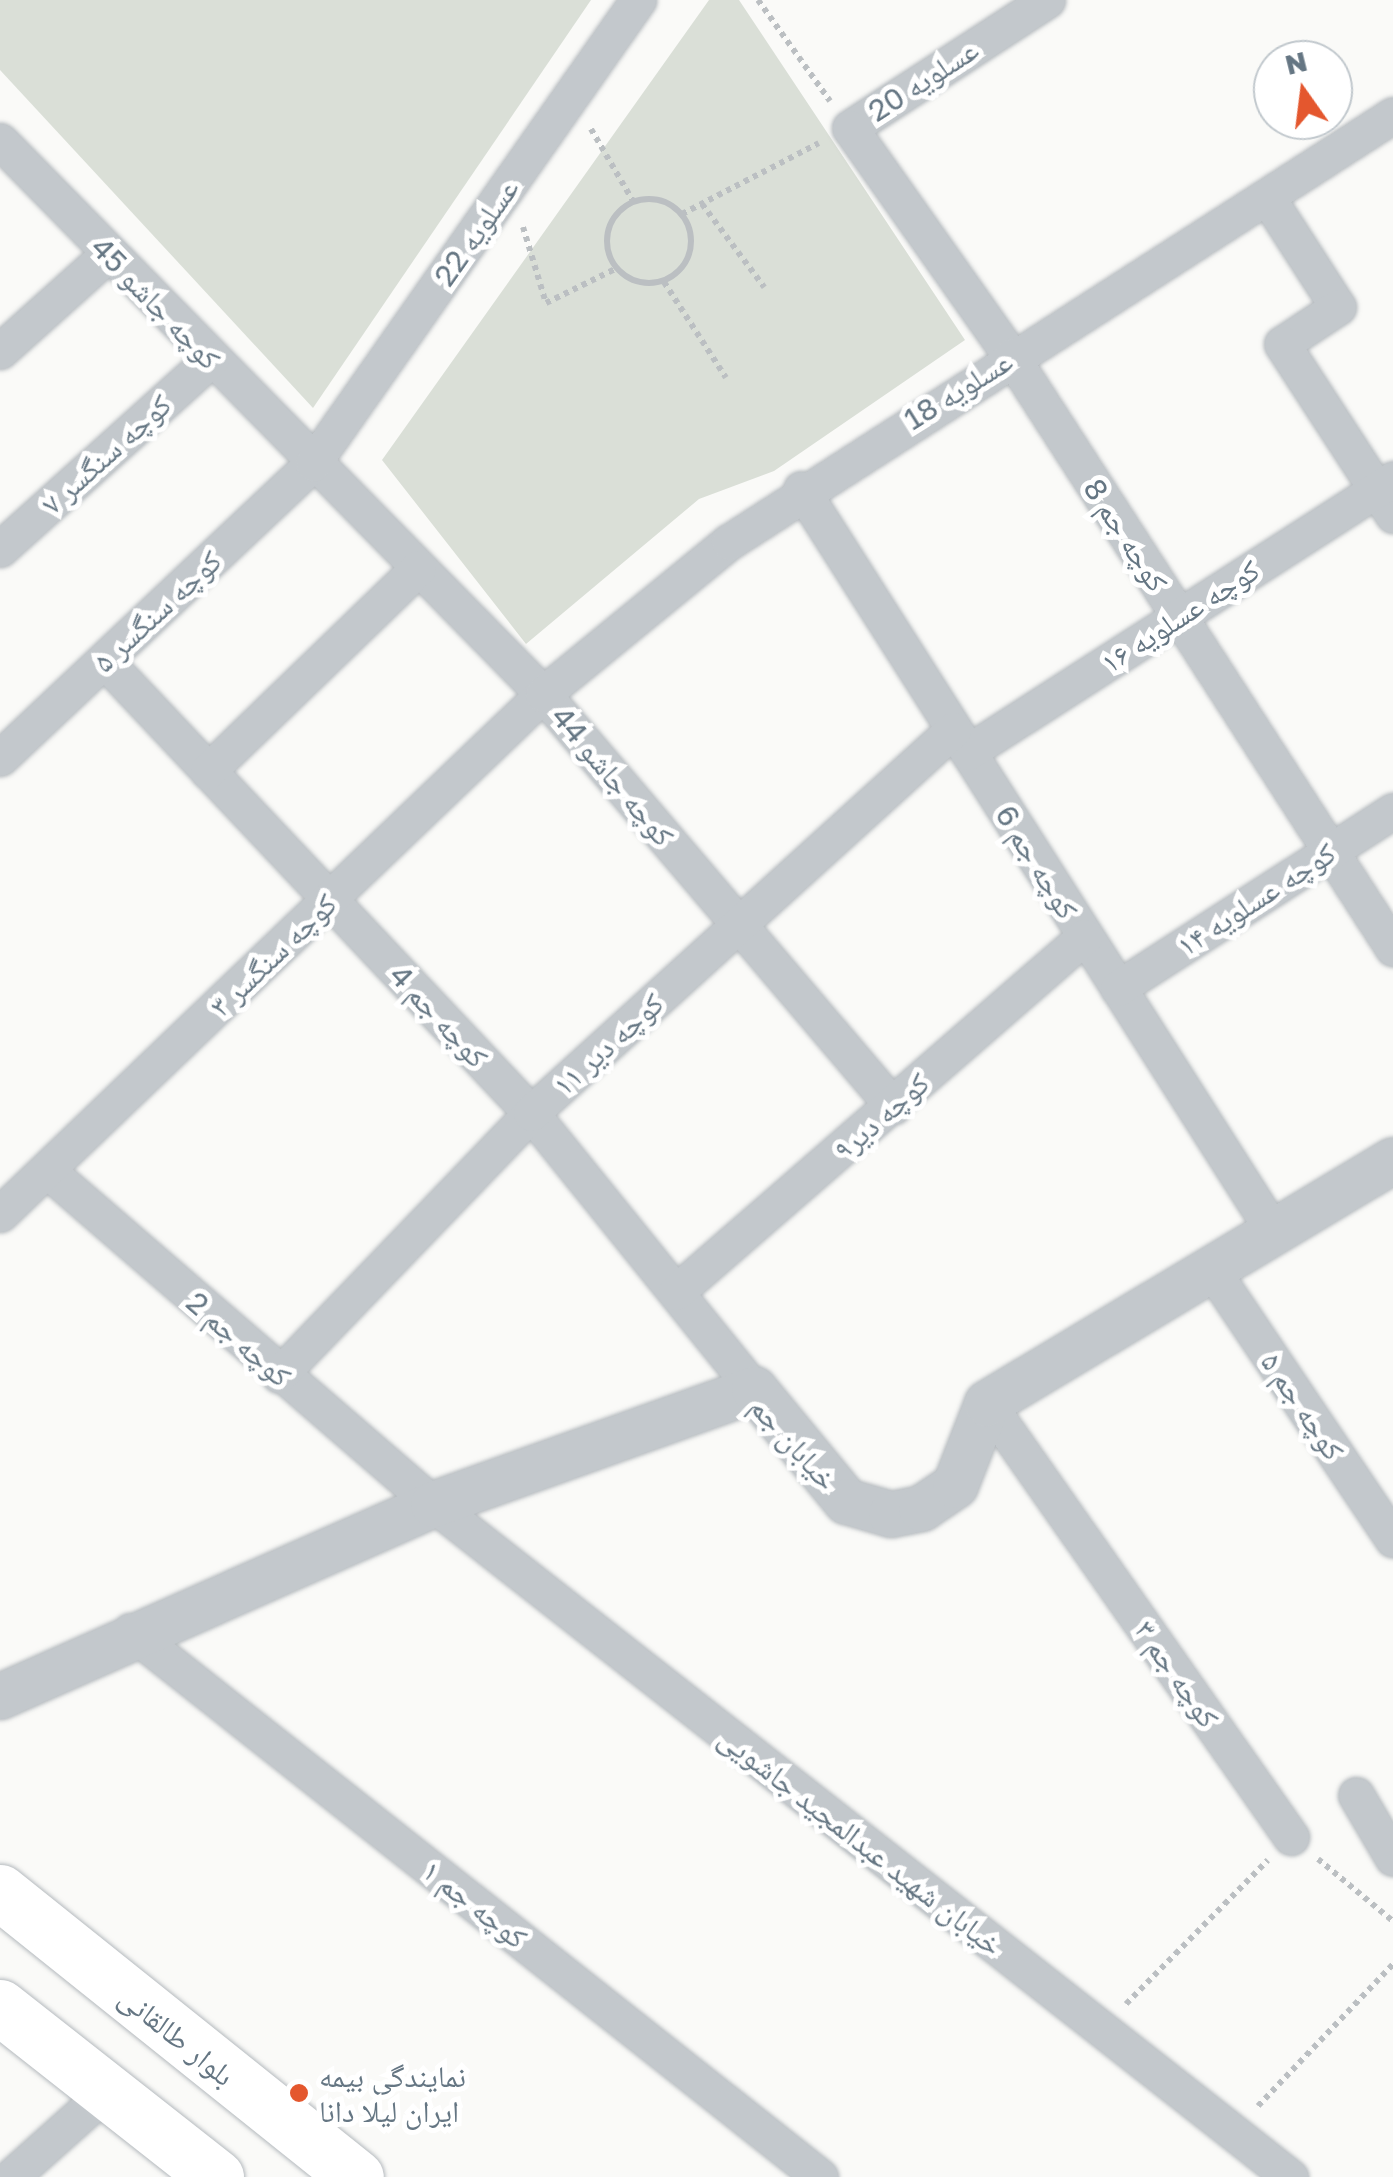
<!DOCTYPE html>
<html>
<head>
<meta charset="utf-8">
<style>
	body { margin:0 }
	#map { position:relative; width:1393px; height:2177px; overflow:hidden; background:#fafaf8; font-family:"Golos Text","Noto Naskh Arabic",sans-serif }
	div>[style] { position:absolute }
	[style*='--x'] { left:calc(var(--x)*1px); top:calc(var(--y)*1px); width:calc(var(--w)*1px); rotate:calc(var(--a)*1deg) }
	.green>* { inset:0; background:#dadfd7 }
	.path>* { height:6px; margin-top:-3px; transform-origin:0; background:repeating-linear-gradient(90deg,#bbbfc2 0 5px,transparent 0 10px) }
	.path>.ring { margin:-3px; padding:0; box-sizing:content-box; background:none; border:6px solid #bbbfc2; border-radius:50% }
	.roads { filter:drop-shadow(0 0 2px #b5babe) drop-shadow(0 0 2px #b5babe) }
	.minor>* { height:35px; margin:-17.5px; padding:0 17.5px; transform-origin:17.5px; border-radius:17.5px; background:#c3c8cc }
	.tertiary>* { height:45px; margin:-22.5px; padding:0 22.5px; transform-origin:22.5px; border-radius:22.5px; background:#c3c8cc }
	.primary>* { height:55px; margin:-27.5px; padding:0 27.5px; transform-origin:27.5px; border-radius:27.5px; background:#fff }
	.dots>* { width:28px; height:28px; translate:-50% -50%; box-sizing:border-box; border:5px solid #fff; border-radius:50% }
	span { translate:-50% -50%; white-space:nowrap; text-align:center; line-height:1.15; -webkit-text-stroke:10px #fff; paint-order:stroke }
	.street-label { font-size:30px; color:#657683 }
	.poi-label { font-size:30px; color:#657683 }
	.left { translate:0 -50%; text-align:left }
	.north { position:absolute; left:1253px; top:40px; width:100px; height:100px; box-sizing:border-box; background:#fff; border:2px solid #c1c8cd; border-radius:50%; rotate:346deg; font-size:28px; font-weight:700; line-height:40px; text-align:center; color:#657683 }
	.north::after { content:''; display:block; margin:auto; width:35px; height:45px; background:#e4572e; clip-path:polygon(50% 0,100% 100%,50% 72%,0 100%) }
</style>
</head>
<body>
<div id="map">
	<div class="green">
		<div style="clip-path:polygon(0 0,591px 0,313px 408px,0 70px)"></div>
		<div style="clip-path:polygon(709px 0,739px 0,965px 340px,774px 471px,699px 499px,526px 644px,382px 460px)"></div>
	</div>
	<div class="path">
		<div style="--x:758;--y:0;--w:124;--a:54.5"></div>
		<div style="--x:591;--y:129;--w:83;--a:59.7"></div>
		<div class="ring" style="left:607px;top:199px;width:78px;height:78px"></div>
		<div style="--x:702;--y:204;--w:104;--a:53.2"></div>
		<div style="--x:682;--y:214;--w:154;--a:-27.4"></div>
		<div style="--x:523;--y:227;--w:79;--a:73.2"></div>
		<div style="--x:546;--y:303;--w:77;--a:-26.2"></div>
		<div style="--x:664;--y:282;--w:114;--a:57.1"></div>
		<div style="--x:1318;--y:1859;--w:97;--a:39.6"></div>
		<div style="--x:1126;--y:2004;--w:202;--a:-45.4"></div>
		<div style="--x:1258;--y:2106;--w:196;--a:-46.4"></div>
	</div>
	<div class="roads">
		<div class="minor">
			<div style="--x:1047;--y:0;--w:235;--a:147"></div>
			<div style="--x:850;--y:128;--w:279;--a:54.8"></div>
			<div style="--x:1011;--y:356;--w:705;--a:57.17"></div>
			<div style="--x:0;--y:141;--w:775;--a:45.52"></div>
			<div style="--x:543;--y:694;--w:541;--a:49.65"></div>
			<div style="--x:1267;--y:197;--w:131;--a:57.2"></div>
			<div style="--x:1338;--y:307;--w:67;--a:146.5"></div>
			<div style="--x:1282;--y:344;--w:204;--a:57"></div>
			<div style="--x:0;--y:351;--w:145;--a:-41.9"></div>
			<div style="--x:801;--y:489;--w:883;--a:57.53"></div>
			<div style="--x:0;--y:549;--w:284;--a:-42"></div>
			<div style="--x:105;--y:661;--w:621;--a:46.7"></div>
			<div style="--x:531;--y:1113;--w:355;--a:51.1"></div>
			<div style="--x:968;--y:752;--w:505;--a:-32.71"></div>
			<div style="--x:0;--y:758;--w:430;--a:-43.3"></div>
			<div style="--x:313;--y:463;--w:566;--a:-54.93"></div>
			<div style="--x:208;--y:771;--w:292;--a:-44"></div>
			<div style="--x:1118;--y:988;--w:327;--a:-32.8"></div>
			<div style="--x:48;--y:1171;--w:509;--a:40.86"></div>
			<div style="--x:433;--y:1504;--w:1090;--a:38.14"></div>
			<div style="--x:0;--y:1214;--w:752;--a:-43.76"></div>
			<div style="--x:543;--y:694;--w:240;--a:-39.3"></div>
			<div style="--x:729;--y:542;--w:789;--a:-32.74"></div>
			<div style="--x:1214;--y:1273;--w:321;--a:56.1"></div>
			<div style="--x:676;--y:1292;--w:541;--a:-41.03"></div>
			<div style="--x:279;--y:1375;--w:364;--a:-46.1"></div>
			<div style="--x:531;--y:1113;--w:570;--a:-42.23"></div>
			<div style="--x:987;--y:1403;--w:530;--a:54.99"></div>
			<div style="--x:130;--y:1631;--w:880;--a:38.35"></div>
			<div style="--x:1356;--y:1795;--w:73;--a:59.6"></div>
			<div style="--x:11;--y:2177;--w:127;--a:-41.8"></div>
		</div>
		<div class="tertiary">
			<div style="--x:0;--y:1696;--w:474;--a:-23.9"></div>
			<div style="--x:433;--y:1504;--w:341;--a:-19.7"></div>
			<div style="--x:754;--y:1389;--w:145;--a:50.6"></div>
			<div style="--x:846;--y:1501;--w:47;--a:16.1"></div>
			<div style="--x:891;--y:1514;--w:31;--a:-11"></div>
			<div style="--x:921;--y:1508;--w:41;--a:-34.1"></div>
			<div style="--x:955;--y:1485;--w:88;--a:-68.7"></div>
			<div style="--x:987;--y:1403;--w:473;--a:-30.9"></div>
		</div>
		<div class="primary">
			<div style="--x:0;--y:1892;--w:456;--a:38.7"></div>
			<div style="--x:0;--y:2007;--w:275;--a:38.2"></div>
		</div>
	</div>
	<div class="dots">
		<div style="left:299px;top:2093px;background:#e4572e"></div>
	</div>
	<div class="street-label">
		<span style="left:923px;top:80px;rotate:-33deg">عسلویه 20</span>
		<span style="left:476px;top:232px;rotate:-55deg">عسلویه 22</span>
		<span style="left:156px;top:303px;rotate:46deg">کوچه جاشو 45</span>
		<span style="left:958px;top:390px;rotate:-32deg">عسلویه 18</span>
		<span style="left:106px;top:454px;rotate:-42deg">کوچه سنگسر ۷</span>
		<span style="left:1126px;top:535px;rotate:57deg">کوچه جم 8</span>
		<span style="left:157px;top:611px;rotate:-43deg">کوچه سنگسر ۵</span>
		<span style="left:1180px;top:616px;rotate:-33deg">کوچه عسلویه ۱۶</span>
		<span style="left:613px;top:776px;rotate:50deg">کوچه جاشو 44</span>
		<span style="left:1037px;top:862px;rotate:58deg">کوچه جم 6</span>
		<span style="left:1256px;top:899px;rotate:-33deg">کوچه عسلویه ۱۴</span>
		<span style="left:273px;top:955px;rotate:-44deg">کوچه سنگسر ۳</span>
		<span style="left:439px;top:1016px;rotate:47deg">کوچه جم 4</span>
		<span style="left:608px;top:1044px;rotate:-42deg">کوچه دیر ۱۱</span>
		<span style="left:881px;top:1116px;rotate:-41deg">کوچه دیر۹</span>
		<span style="left:239px;top:1339px;rotate:41deg">کوچه جم 2</span>
		<span style="left:1303px;top:1406px;rotate:56deg">کوچه جم ۵</span>
		<span style="left:794px;top:1443px;rotate:48deg">خیابان جم</span>
		<span style="left:1177px;top:1674px;rotate:55deg">کوچه جم ۳</span>
		<span style="left:861px;top:1841px;rotate:38deg">خیابان شهید عبدالمجید جاشویی</span>
		<span style="left:475px;top:1904px;rotate:38deg">کوچه جم ۱</span>
		<span style="left:177px;top:2036px;rotate:39deg">بلوار طالقانی</span>
	</div>
	<div class="poi-label">
		<span class="left" style="left:319px;top:2093px">نمایندگی بیمه<br>ایران لیلا دانا</span>
	</div>
	<div class="north">N</div>
</div>
</body>
</html>
